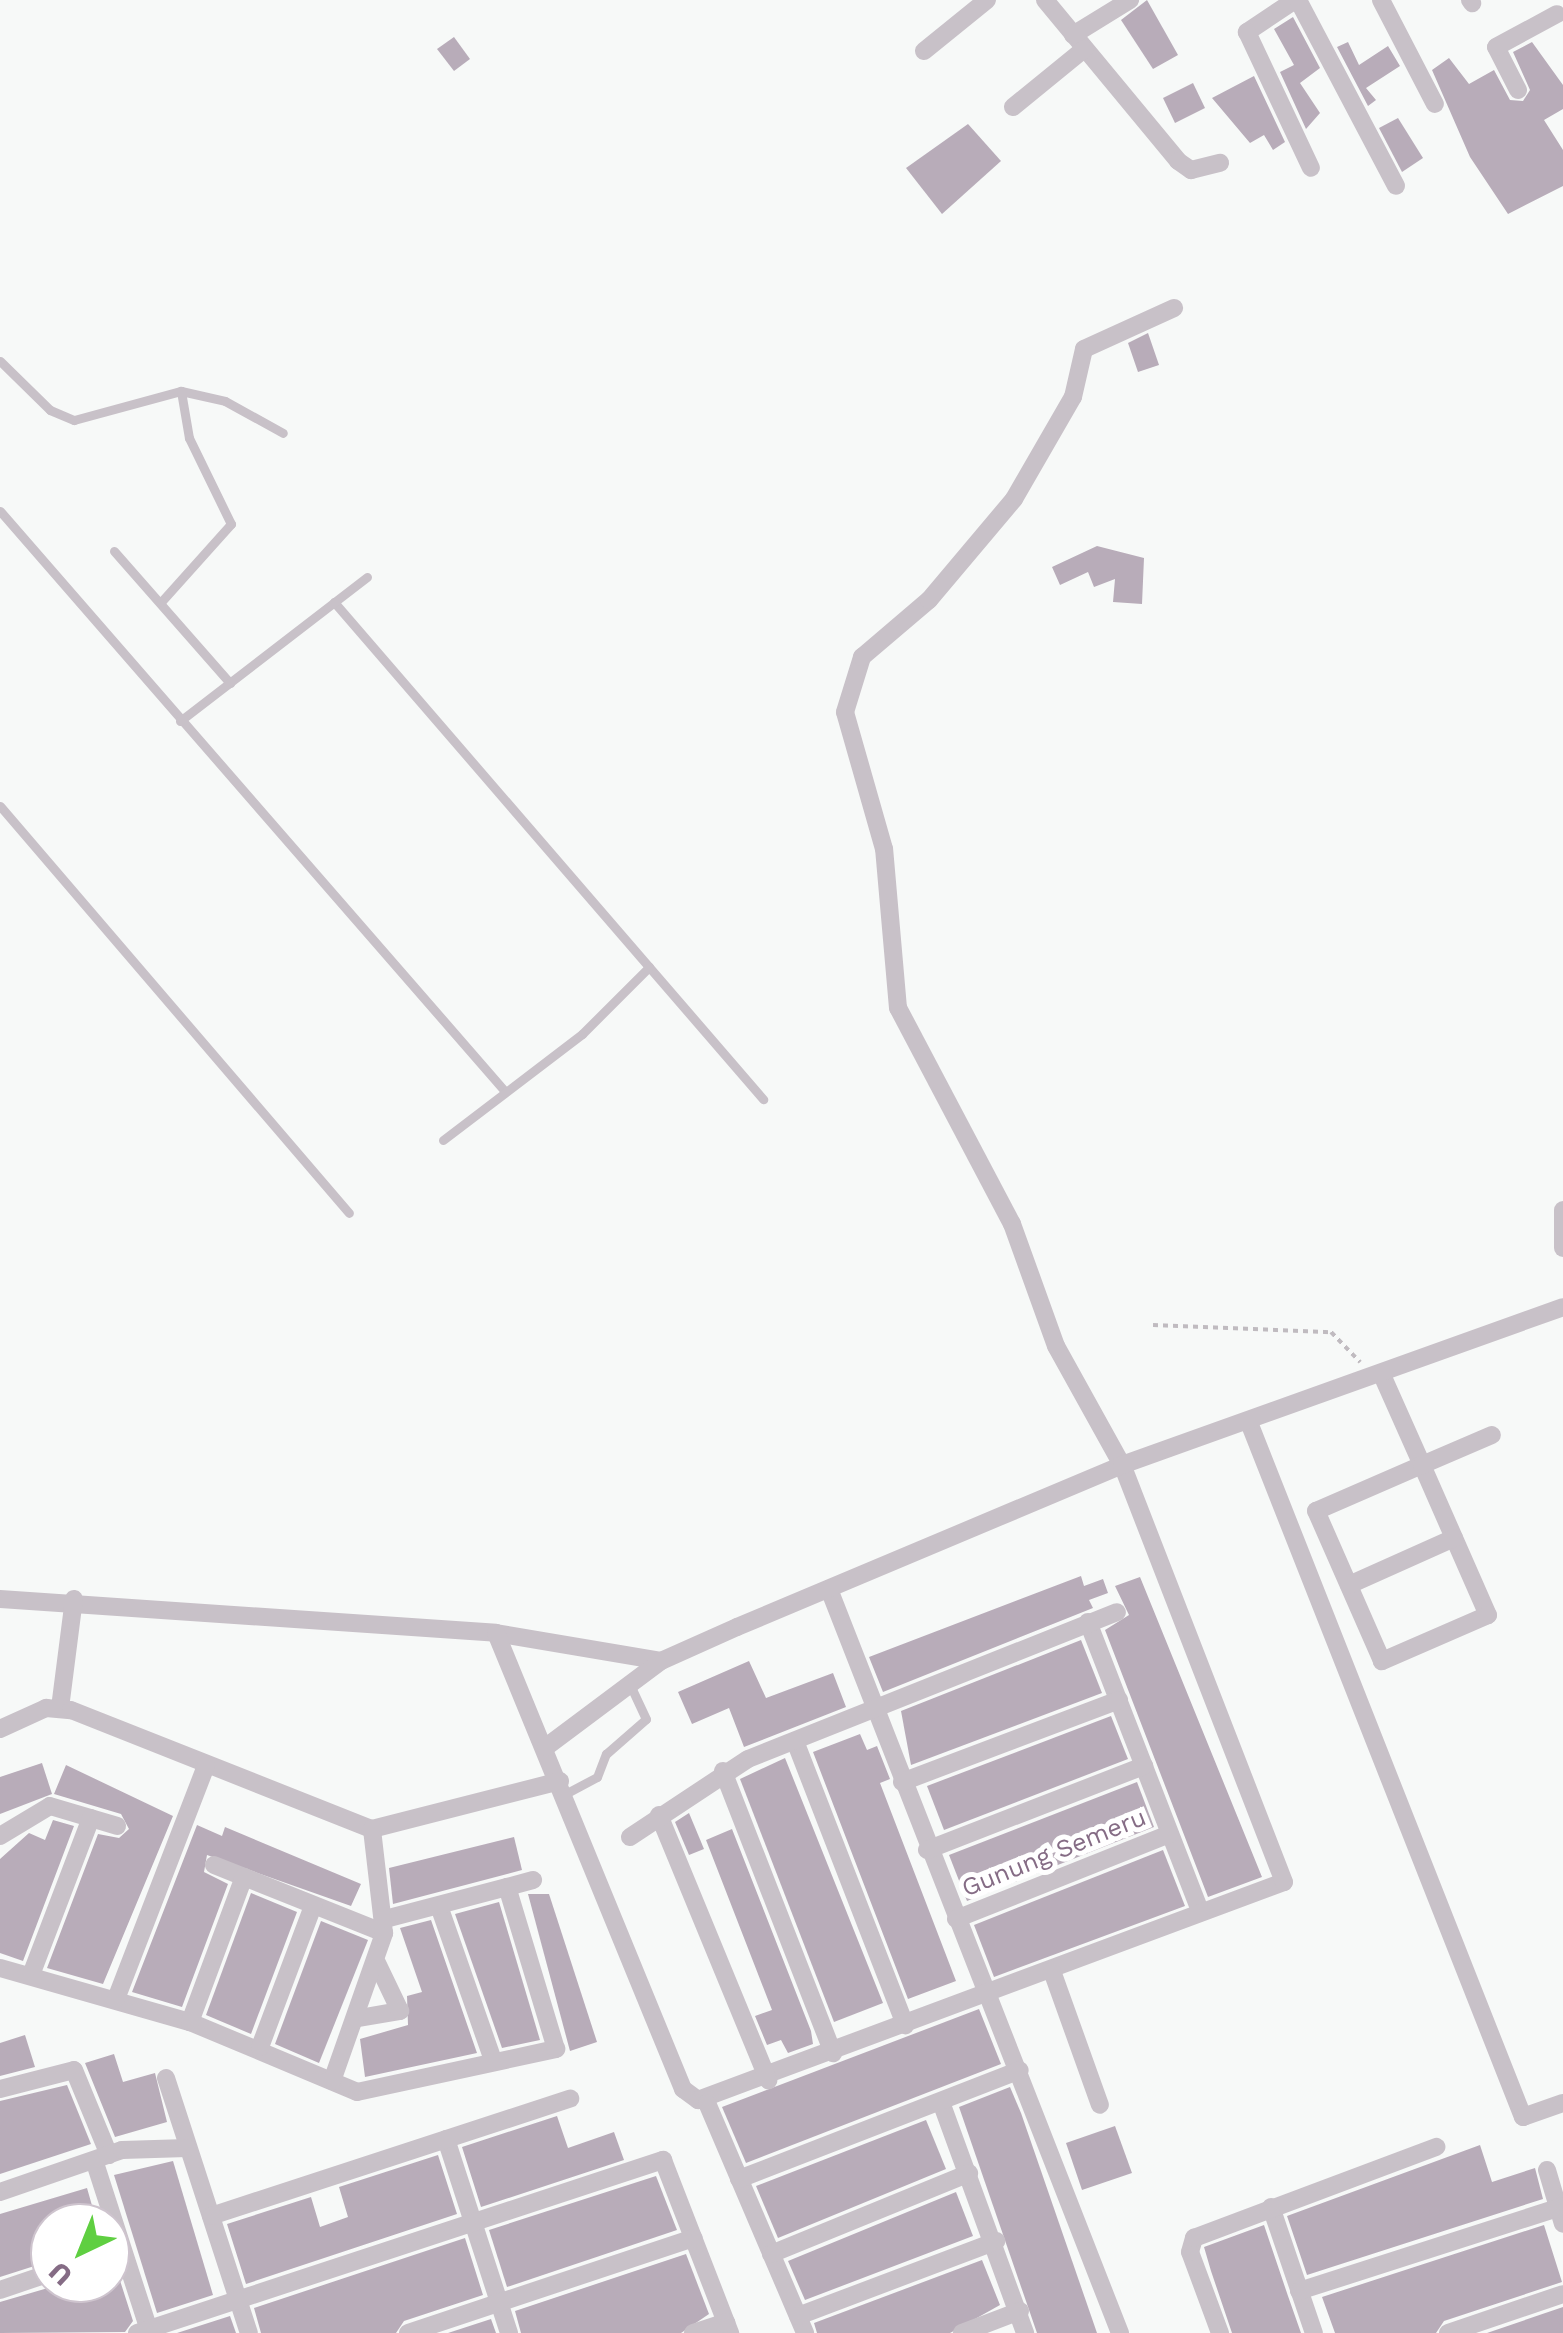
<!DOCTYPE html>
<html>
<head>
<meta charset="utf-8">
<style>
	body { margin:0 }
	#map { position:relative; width:1563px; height:2333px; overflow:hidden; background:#f7f9f8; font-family:"Work Sans",sans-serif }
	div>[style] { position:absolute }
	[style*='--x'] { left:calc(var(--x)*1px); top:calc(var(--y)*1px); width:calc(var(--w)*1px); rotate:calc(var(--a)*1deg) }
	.building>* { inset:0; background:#b8acb9 }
	.path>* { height:4px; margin-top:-2px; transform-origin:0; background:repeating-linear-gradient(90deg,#c0bbc0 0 5px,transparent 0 10px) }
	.lane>* { height:9px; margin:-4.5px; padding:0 4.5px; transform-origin:4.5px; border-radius:4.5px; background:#c8c1c8 }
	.street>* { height:18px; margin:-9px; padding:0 9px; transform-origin:9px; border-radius:9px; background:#c8c1c8 }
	span { translate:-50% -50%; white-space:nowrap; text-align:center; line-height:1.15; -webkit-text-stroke:10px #fff; paint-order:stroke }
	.street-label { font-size:25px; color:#856c85 }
	.north { position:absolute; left:30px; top:2203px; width:100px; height:100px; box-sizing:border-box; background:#fff; border:2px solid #cec4ce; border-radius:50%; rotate:223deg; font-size:28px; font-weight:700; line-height:40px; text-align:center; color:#856c85 }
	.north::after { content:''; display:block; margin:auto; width:35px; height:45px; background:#5fcf41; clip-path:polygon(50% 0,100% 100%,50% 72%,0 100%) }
</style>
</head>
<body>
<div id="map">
	<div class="building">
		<div style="clip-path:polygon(1147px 0,1178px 55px,1153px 69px,1121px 20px)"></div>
		<div style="clip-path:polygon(1293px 17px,1320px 68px,1300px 83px,1320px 113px,1306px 129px,1280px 72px,1294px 65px,1274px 29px)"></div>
		<div style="clip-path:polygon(454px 37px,470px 59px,454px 71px,437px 49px)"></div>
		<div style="clip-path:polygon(1348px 42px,1359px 65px,1388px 46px,1400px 66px,1366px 88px,1376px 100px,1368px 106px,1337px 47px)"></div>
		<div style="clip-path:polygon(1532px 42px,1563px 85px,1563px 109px,1544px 120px,1563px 150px,1563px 186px,1508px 214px,1470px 157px,1432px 70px,1449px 58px,1469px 84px,1494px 70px,1510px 100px,1523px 101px,1530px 90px,1513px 52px)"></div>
		<div style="clip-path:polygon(1254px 76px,1285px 142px,1273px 150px,1264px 135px,1250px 143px,1212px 98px)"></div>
		<div style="clip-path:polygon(1193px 83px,1205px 108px,1175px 123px,1163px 98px)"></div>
		<div style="clip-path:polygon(1398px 118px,1423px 158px,1402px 172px,1379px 128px)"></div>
		<div style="clip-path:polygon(968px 124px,1001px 161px,942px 214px,906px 168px)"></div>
		<div style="clip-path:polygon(1148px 333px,1159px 365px,1138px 372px,1128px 343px)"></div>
		<div style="clip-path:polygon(1097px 546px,1144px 558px,1142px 604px,1113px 602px,1115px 579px,1094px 587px,1088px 572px,1060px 585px,1052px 567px)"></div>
		<div style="clip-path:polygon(1081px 1576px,1084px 1586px,1103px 1579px,1108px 1593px,1089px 1600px,1093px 1608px,883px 1692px,869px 1657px)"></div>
		<div style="clip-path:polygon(1140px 1577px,1262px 1877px,1208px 1897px,1105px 1630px,1129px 1615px,1115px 1586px)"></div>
		<div style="clip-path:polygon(1081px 1640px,1102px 1693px,911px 1765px,901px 1711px)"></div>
		<div style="clip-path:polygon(749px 1661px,766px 1698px,833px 1673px,846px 1707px,744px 1747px,729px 1708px,692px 1724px,678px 1692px)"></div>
		<div style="clip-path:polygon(1111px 1716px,1128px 1759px,944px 1830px,927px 1786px)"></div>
		<div style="clip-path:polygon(860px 1734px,867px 1750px,877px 1746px,890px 1779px,880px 1783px,956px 1981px,908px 1999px,813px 1752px)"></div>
		<div style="clip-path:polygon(785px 1758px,883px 2003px,834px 2022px,740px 1779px)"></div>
		<div style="clip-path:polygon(42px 1763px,52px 1794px,0 1814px,0 1777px)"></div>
		<div style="clip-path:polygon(66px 1765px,173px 1816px,103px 1984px,47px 1968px,98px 1834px,119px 1838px,129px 1829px,121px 1814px,54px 1794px)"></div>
		<div style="clip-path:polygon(1137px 1782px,1154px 1827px,967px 1901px,949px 1855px)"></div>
		<div style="clip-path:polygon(689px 1813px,704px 1849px,689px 1855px,675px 1822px)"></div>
		<div style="clip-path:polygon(53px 1820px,74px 1826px,23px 1961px,0 1953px,0 1859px,29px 1833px,45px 1840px)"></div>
		<div style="clip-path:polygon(197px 1825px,222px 1836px,225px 1827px,361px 1884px,351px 1906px,207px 1855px,204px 1872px,228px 1884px,182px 2007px,132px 1992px)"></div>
		<div style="clip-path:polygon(732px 1829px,811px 2031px,813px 2044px,788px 2053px,781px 2040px,767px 2045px,755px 2016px,772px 2010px,706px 1840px)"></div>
		<div style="clip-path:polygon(514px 1837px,522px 1870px,393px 1904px,389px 1868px)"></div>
		<div style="clip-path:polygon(1163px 1850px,1185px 1906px,994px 1977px,974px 1925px)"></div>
		<div style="clip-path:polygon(251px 1893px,297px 1912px,251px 2034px,206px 2015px)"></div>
		<div style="clip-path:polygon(528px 1894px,549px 1894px,597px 2042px,570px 2051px)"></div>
		<div style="clip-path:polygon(499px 1902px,540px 2040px,502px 2048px,455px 1914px)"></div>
		<div style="clip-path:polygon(431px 1920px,477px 2053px,365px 2077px,360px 2039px,408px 2025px,407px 1996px,422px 1992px,400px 1928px)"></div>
		<div style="clip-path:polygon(321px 1921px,368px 1940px,319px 2063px,275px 2044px)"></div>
		<div style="clip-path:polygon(979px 2009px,1001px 2064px,746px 2163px,722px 2107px)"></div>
		<div style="clip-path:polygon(25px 2035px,35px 2067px,0 2076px,0 2043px)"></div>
		<div style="clip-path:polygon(114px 2054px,123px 2082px,155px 2073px,167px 2122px,115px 2137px,85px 2063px)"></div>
		<div style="clip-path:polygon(67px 2085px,91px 2144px,0 2174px,0 2101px)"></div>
		<div style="clip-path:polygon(1010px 2087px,1021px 2113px,1097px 2333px,1037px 2333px,959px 2107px)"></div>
		<div style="clip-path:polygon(557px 2116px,568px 2148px,614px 2132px,624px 2160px,481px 2207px,462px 2147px)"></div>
		<div style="clip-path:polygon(926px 2120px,946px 2169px,778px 2238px,756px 2186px)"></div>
		<div style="clip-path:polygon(1115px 2126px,1132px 2173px,1082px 2190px,1066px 2143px)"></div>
		<div style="clip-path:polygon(1480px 2145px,1492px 2182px,1535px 2168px,1543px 2199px,1307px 2275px,1287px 2216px)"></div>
		<div style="clip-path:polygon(438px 2155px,457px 2214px,246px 2284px,227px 2224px,311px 2197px,320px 2227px,348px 2217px,339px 2187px)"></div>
		<div style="clip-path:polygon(173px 2161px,213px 2295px,157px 2313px,114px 2175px)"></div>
		<div style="clip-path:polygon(656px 2176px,677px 2230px,507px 2287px,489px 2230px)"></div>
		<div style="clip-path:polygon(87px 2188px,97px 2223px,50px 2223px,50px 2261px,0 2277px,0 2214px)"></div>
		<div style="clip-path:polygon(956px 2192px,973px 2236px,805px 2300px,788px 2261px)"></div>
		<div style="clip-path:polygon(1264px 2225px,1288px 2296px,1301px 2333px,1232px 2333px,1211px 2271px,1204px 2247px)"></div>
		<div style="clip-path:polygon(1544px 2225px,1562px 2282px,1444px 2321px,1436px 2333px,1335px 2333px,1322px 2297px)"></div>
		<div style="clip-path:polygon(465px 2238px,483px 2295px,404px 2321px,396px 2333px,261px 2333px,254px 2308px)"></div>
		<div style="clip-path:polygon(686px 2254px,709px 2314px,681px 2333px,521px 2333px,515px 2311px)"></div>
		<div style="clip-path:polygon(982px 2260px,1000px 2305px,950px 2333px,817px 2333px,814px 2323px)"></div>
		<div style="clip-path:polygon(116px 2268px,133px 2321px,125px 2332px,0 2333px,0 2302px,65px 2283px,110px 2283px)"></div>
		<div style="clip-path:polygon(1563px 2307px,1563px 2333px,1487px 2333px)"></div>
		<div style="clip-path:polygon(230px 2316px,236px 2333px,177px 2333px)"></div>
		<div style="clip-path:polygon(491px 2319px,496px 2333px,448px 2333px)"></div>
	</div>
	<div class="path">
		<div style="--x:1153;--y:1325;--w:178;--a:2.3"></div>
		<div style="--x:1331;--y:1332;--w:42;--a:46"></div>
	</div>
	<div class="lane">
		<div style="--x:0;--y:361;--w:70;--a:44.4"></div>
		<div style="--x:50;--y:410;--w:26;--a:23"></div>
		<div style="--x:74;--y:420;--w:111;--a:-15.2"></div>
		<div style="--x:181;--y:391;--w:45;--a:12.8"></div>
		<div style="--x:225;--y:401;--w:66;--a:28.9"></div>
		<div style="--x:0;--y:511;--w:766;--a:48.97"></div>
		<div style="--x:114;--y:551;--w:176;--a:48.7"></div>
		<div style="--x:161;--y:602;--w:105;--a:-48.1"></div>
		<div style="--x:231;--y:524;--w:96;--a:-116"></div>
		<div style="--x:189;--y:438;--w:48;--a:-99.7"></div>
		<div style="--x:334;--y:602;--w:657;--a:49.2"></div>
		<div style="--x:180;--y:721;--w:236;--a:-37.6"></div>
		<div style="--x:0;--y:806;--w:536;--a:49.39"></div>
		<div style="--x:443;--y:1140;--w:175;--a:-37.3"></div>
		<div style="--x:582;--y:1034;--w:95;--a:-45"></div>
		<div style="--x:565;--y:1794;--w:36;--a:-28"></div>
		<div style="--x:597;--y:1777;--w:25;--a:-69"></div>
		<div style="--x:606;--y:1754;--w:53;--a:-41.2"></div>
		<div style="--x:646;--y:1719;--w:38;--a:-115"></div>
	</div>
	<div class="street">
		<div style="--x:1045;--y:0;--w:209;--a:50.4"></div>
		<div style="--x:1178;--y:161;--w:16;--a:35"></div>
		<div style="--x:1191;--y:170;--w:30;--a:-14"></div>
		<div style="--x:1295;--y:0;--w:58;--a:146.3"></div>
		<div style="--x:1247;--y:32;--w:150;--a:64.8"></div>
		<div style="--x:1298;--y:0;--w:210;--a:62.2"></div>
		<div style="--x:1381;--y:0;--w:117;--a:62.6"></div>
		<div style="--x:1470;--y:0;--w:4;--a:56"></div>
		<div style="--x:1073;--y:35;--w:67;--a:-31.6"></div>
		<div style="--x:924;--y:51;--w:81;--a:-39"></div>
		<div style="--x:1518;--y:90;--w:48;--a:-117.1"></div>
		<div style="--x:1496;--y:47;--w:69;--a:-28.4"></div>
		<div style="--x:1013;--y:107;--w:92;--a:-39.2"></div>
		<div style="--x:1563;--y:1210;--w:38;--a:90"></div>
		<div style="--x:1382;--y:1375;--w:98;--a:66"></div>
		<div style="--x:1422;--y:1465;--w:164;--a:66.3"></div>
		<div style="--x:1488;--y:1615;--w:116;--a:156.5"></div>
		<div style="--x:1382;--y:1661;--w:164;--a:-113.7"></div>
		<div style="--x:1316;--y:1511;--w:116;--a:-23.5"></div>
		<div style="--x:1422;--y:1465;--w:76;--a:-23.2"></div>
		<div style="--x:1250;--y:1425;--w:744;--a:68.47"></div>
		<div style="--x:1523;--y:2117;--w:42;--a:-19.3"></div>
		<div style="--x:1349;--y:1585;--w:115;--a:-24.1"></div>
		<div style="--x:829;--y:1589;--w:799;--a:68.64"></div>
		<div style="--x:0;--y:1599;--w:497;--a:3.9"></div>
		<div style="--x:496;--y:1633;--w:167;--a:9.6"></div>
		<div style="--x:1088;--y:1622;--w:310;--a:68.8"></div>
		<div style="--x:496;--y:1633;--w:493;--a:67.7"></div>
		<div style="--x:683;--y:2089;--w:19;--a:36"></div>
		<div style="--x:698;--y:2100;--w:625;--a:-20.41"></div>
		<div style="--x:1284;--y:1882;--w:447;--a:-111.2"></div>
		<div style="--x:1122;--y:1465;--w:136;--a:-119"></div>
		<div style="--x:1056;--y:1346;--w:130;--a:-109.8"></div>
		<div style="--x:1012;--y:1224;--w:244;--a:-117.8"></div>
		<div style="--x:898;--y:1008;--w:160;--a:-95"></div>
		<div style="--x:884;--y:849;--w:142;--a:-105.9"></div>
		<div style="--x:845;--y:712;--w:58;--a:-72.8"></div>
		<div style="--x:862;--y:657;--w:88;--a:-40.4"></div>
		<div style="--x:929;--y:600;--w:132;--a:-49.9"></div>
		<div style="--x:1014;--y:499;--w:118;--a:-60"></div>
		<div style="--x:1073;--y:397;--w:49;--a:-77.1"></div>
		<div style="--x:1084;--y:349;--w:99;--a:-24.5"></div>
		<div style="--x:60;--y:1708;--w:110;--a:-82.7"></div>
		<div style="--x:0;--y:1729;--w:51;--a:-24.5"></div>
		<div style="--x:46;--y:1708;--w:25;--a:5"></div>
		<div style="--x:71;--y:1710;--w:324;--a:21.6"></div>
		<div style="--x:372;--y:1829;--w:194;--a:-14.3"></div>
		<div style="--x:795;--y:1741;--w:305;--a:68.8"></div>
		<div style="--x:546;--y:1747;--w:144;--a:-36.8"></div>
		<div style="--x:661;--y:1661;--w:83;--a:-24.1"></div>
		<div style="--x:737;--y:1627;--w:418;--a:-22.8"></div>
		<div style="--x:1122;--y:1465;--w:468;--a:-19.7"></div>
		<div style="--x:723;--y:1771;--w:303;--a:68.7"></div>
		<div style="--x:902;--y:1782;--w:232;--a:-20.7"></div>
		<div style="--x:659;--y:1815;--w:287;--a:67.6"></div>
		<div style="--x:0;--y:1836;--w:58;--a:-31"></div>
		<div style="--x:50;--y:1806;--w:70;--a:16.6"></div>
		<div style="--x:630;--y:1837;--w:141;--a:-33.5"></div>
		<div style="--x:748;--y:1759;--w:397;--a:-21.7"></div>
		<div style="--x:927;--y:1850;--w:233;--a:-21.2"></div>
		<div style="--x:214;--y:1865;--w:183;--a:21.8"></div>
		<div style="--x:507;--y:1887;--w:27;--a:-15"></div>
		<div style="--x:439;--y:1906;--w:163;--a:70.7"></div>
		<div style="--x:956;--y:1919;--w:230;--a:-21.7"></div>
		<div style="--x:0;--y:1968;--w:198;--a:15.9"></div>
		<div style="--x:190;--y:2022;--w:181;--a:22.7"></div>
		<div style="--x:357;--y:2092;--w:204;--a:-12.2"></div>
		<div style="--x:556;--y:2049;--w:169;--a:-106.8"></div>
		<div style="--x:507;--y:1887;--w:126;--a:165.3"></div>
		<div style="--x:1052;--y:1971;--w:142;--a:70.3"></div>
		<div style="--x:31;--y:1975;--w:168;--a:-69.1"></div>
		<div style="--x:116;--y:1999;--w:250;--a:-68.9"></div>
		<div style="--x:359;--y:2018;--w:42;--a:-9.7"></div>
		<div style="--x:400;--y:2011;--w:53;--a:-115.6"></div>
		<div style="--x:190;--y:2022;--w:155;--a:-69.6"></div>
		<div style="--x:260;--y:2047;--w:151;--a:-69.4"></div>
		<div style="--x:166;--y:2078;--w:268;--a:72"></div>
		<div style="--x:332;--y:2081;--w:157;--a:-70.6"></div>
		<div style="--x:384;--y:1933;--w:105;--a:-96.6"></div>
		<div style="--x:0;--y:2089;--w:76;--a:-14.4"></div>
		<div style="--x:74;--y:2070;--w:92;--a:67.6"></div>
		<div style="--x:941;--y:2102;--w:246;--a:70"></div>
		<div style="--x:707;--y:2103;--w:250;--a:66.9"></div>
		<div style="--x:446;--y:2139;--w:204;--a:72"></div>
		<div style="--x:95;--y:2163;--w:179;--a:72.1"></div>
		<div style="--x:1547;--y:2170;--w:56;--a:73.5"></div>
		<div style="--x:739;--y:2179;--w:301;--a:-21.2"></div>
		<div style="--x:0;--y:2192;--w:129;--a:-19"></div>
		<div style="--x:122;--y:2150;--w:65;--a:-1.8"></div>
		<div style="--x:1271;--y:2207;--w:133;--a:71.2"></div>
		<div style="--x:211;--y:2216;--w:378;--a:-18.1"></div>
		<div style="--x:771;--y:2254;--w:214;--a:-22.2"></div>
		<div style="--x:0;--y:2290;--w:53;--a:-18.8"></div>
		<div style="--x:1299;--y:2291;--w:277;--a:-17.8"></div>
		<div style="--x:798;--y:2316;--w:212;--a:-20.7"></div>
		<div style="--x:137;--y:2333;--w:554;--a:-18.21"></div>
		<div style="--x:663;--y:2160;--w:186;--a:68.8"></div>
		<div style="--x:408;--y:2333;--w:301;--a:-18.4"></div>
		<div style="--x:693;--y:2333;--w:35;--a:-18"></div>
		<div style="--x:962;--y:2333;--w:62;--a:-20.8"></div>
		<div style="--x:1220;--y:2333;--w:86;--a:-110.3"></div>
		<div style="--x:1190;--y:2252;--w:15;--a:-74"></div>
		<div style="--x:1194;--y:2238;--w:259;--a:-20.6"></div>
		<div style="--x:1448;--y:2333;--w:121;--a:-18.7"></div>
	</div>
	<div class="street-label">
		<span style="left:1054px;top:1853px;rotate:-22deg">Gunung Semeru</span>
	</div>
	<div class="north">U</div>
</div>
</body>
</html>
